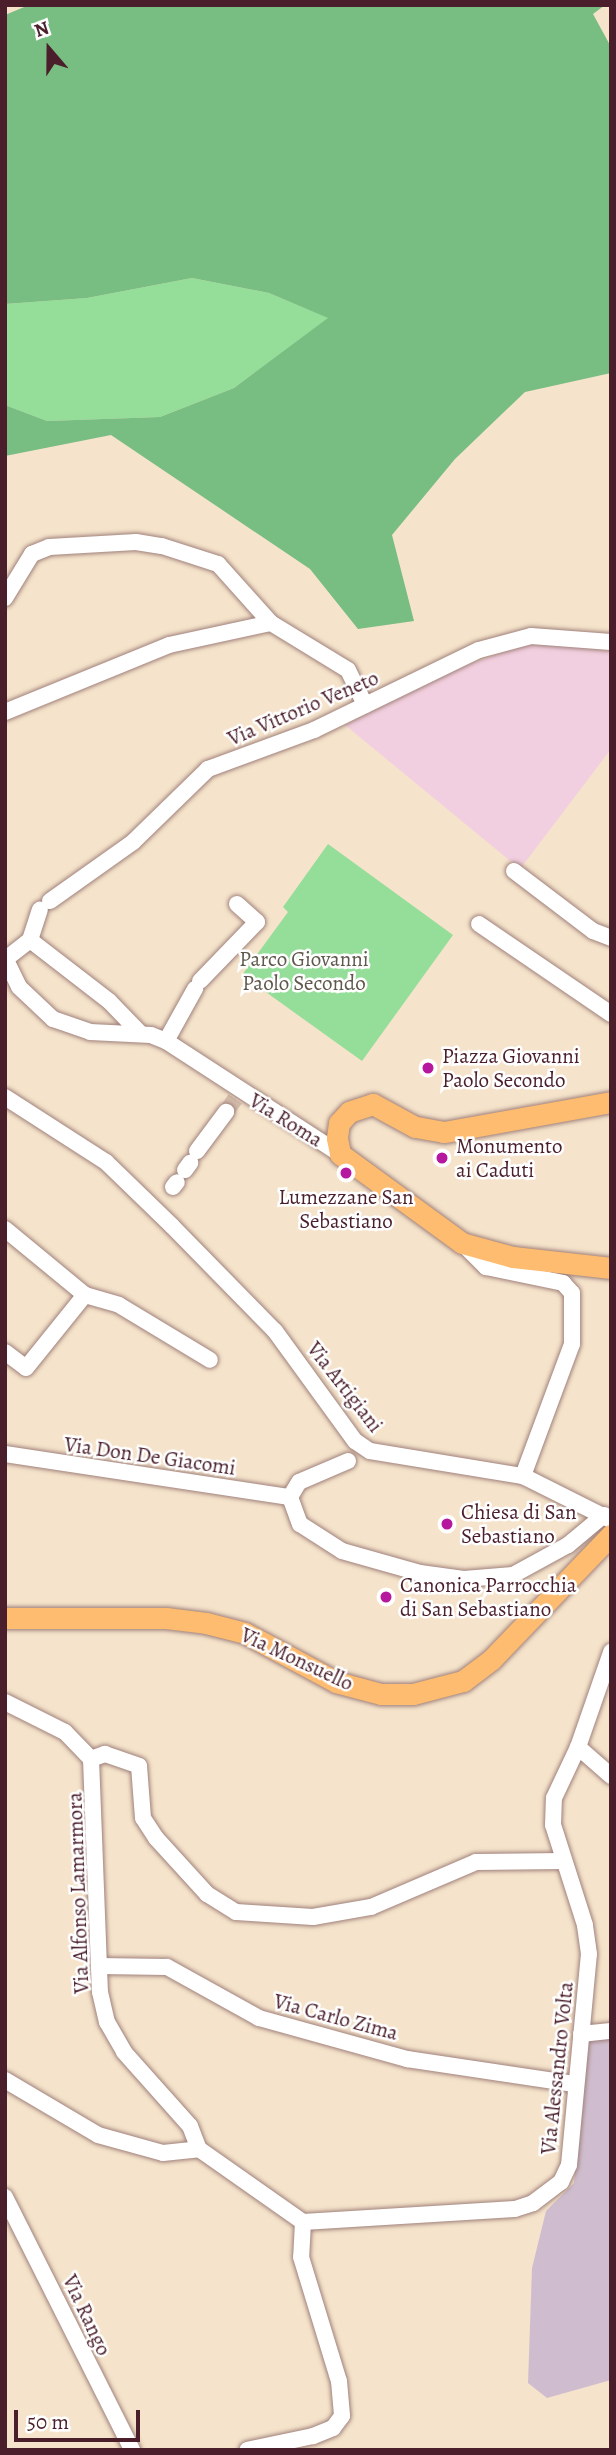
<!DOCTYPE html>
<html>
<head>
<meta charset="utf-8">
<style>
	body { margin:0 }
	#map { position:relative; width:616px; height:2455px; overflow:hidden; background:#f5e3cb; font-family:Alegreya,serif }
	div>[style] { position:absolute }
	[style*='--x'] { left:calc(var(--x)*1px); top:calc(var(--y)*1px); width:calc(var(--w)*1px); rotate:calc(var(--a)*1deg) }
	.built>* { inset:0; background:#f2cfe0 }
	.industrial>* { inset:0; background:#cfbdcf }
	.green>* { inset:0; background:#95de99 }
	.forest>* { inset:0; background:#78bd81 }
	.minor-tunnel>* { height:16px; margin-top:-8px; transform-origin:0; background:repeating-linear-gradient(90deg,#d3bcab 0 16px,transparent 0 24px) }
	.roads { filter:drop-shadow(0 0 2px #a0817b) drop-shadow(0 0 2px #a0817b) }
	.minor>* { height:16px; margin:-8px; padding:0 8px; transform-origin:8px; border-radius:8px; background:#fff }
	.major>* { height:21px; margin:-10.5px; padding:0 10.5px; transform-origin:10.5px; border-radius:10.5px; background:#febc70 }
	.dots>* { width:19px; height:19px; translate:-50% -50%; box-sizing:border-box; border:4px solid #fff; border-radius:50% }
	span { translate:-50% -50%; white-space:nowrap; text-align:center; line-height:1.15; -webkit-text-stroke:5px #fff; paint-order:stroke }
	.street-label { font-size:21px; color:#4a1f2b }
	.park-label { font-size:21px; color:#60584c }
	.poi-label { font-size:21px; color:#4a1f2b }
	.left { translate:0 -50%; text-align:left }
	.frame { position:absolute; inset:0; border:7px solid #4a1f2b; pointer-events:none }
	.north { position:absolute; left:14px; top:14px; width:70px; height:70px; -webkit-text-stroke:5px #fff; paint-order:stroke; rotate:340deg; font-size:19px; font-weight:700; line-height:28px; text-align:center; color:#4a1f2b }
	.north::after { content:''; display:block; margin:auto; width:24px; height:32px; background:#4a1f2b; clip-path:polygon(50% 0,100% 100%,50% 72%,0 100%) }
	.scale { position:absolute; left:14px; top:2410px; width:126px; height:32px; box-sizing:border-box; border:4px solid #4a1f2b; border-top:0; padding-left:9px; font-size:21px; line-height:24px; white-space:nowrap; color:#4a1f2b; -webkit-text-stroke:5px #fff; paint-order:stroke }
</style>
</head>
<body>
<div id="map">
	<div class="built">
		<div style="clip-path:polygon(532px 643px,611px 651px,611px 749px,520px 869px,345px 725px,466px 665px)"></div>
	</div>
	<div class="industrial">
		<div style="clip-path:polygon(611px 2034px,611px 2380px,547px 2398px,528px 2383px,532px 2268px,546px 2211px,574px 2183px,588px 2041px)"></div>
	</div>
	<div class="green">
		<div style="clip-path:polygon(192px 278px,269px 293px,329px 318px,234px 388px,160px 417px,47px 421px,5px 405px,5px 304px,87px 298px)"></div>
		<div style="clip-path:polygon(328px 844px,453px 935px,362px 1061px,242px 975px,288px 912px,283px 907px)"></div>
	</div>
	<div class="forest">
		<div style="clip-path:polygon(29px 5px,605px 5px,593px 14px,611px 47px,611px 373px,525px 392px,455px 459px,392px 535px,414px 621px,358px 629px,310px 569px,111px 435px,5px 456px,5px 405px,47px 421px,160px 417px,234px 388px,328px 318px,269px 293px,192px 278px,87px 298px,5px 304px,5px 15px)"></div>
	</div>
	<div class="minor-tunnel">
		<div style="--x:226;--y:1112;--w:16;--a:-55"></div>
	</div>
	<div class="roads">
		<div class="minor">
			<div style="--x:5;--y:598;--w:52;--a:-58.5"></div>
			<div style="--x:32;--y:554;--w:18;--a:-22"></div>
			<div style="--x:49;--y:547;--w:87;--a:-3.3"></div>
			<div style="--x:136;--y:542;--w:26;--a:9"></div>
			<div style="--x:162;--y:546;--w:59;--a:17.8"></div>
			<div style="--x:218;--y:564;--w:79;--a:48.1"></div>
			<div style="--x:271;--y:623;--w:90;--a:31.4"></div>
			<div style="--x:348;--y:670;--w:39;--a:64"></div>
			<div style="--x:5;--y:712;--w:177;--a:-22.2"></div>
			<div style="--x:169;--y:645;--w:104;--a:-12.2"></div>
			<div style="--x:514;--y:871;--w:99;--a:37.2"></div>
			<div style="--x:593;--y:931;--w:19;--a:21"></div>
			<div style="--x:50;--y:901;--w:102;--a:-35.4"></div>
			<div style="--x:133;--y:842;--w:105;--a:-44.2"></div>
			<div style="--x:208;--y:769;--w:113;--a:-20.2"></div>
			<div style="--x:314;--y:730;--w:183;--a:-25.9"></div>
			<div style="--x:479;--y:650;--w:54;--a:-15.1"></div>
			<div style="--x:531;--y:636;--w:80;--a:4.3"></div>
			<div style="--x:479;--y:924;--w:160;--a:34.3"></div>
			<div style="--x:30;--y:940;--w:100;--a:37.7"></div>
			<div style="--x:109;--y:1001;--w:45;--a:45.9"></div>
			<div style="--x:5;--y:958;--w:32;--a:64"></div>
			<div style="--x:19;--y:987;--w:47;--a:43.3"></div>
			<div style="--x:53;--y:1019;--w:39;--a:19"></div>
			<div style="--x:90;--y:1032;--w:61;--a:2.8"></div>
			<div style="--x:151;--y:1035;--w:16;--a:22"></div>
			<div style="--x:166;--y:1041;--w:207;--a:33"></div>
			<div style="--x:7;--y:958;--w:29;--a:-38"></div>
			<div style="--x:30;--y:940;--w:32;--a:-72"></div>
			<div style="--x:200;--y:981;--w:82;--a:-46"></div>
			<div style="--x:257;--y:922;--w:27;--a:-138"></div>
			<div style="--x:166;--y:1041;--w:60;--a:-60.9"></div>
			<div style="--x:5;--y:1097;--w:120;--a:32.8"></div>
			<div style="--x:106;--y:1162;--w:92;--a:44.1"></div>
			<div style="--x:172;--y:1226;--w:147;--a:45.6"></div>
			<div style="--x:275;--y:1331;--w:136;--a:54"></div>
			<div style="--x:355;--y:1441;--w:18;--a:34"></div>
			<div style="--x:370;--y:1451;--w:155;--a:9.3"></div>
			<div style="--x:523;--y:1476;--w:98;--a:26.6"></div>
			<div style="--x:197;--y:1151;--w:49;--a:-53.4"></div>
			<div style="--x:185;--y:1170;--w:9;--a:-54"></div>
			<div style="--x:173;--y:1187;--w:6;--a:-51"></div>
			<div style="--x:5;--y:1229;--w:104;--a:39.5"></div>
			<div style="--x:463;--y:1244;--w:33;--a:45"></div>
			<div style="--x:486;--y:1267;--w:79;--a:11.7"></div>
			<div style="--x:563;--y:1283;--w:13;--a:48"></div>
			<div style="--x:572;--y:1293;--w:51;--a:90"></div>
			<div style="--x:572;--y:1344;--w:141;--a:110.4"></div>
			<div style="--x:5;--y:1352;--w:26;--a:37"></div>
			<div style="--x:26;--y:1368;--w:94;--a:-51.1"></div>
			<div style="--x:85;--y:1295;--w:35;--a:16"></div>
			<div style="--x:119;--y:1305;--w:106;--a:31.1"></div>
			<div style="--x:5;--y:1454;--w:288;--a:8.6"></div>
			<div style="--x:348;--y:1461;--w:53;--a:156.8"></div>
			<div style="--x:299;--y:1482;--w:17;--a:121"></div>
			<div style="--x:290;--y:1497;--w:29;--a:70"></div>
			<div style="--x:300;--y:1524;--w:50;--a:32.7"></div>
			<div style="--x:342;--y:1551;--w:81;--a:15.8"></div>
			<div style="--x:420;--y:1573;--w:44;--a:7.8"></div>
			<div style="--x:464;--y:1579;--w:49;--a:-4.7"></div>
			<div style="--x:513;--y:1575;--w:63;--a:-28.6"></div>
			<div style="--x:568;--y:1545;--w:47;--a:-39.8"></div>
			<div style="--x:5;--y:1702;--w:67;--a:26.6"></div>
			<div style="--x:65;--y:1732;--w:37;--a:46"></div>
			<div style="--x:91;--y:1759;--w:233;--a:87.8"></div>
			<div style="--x:100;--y:1992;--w:31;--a:77"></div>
			<div style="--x:107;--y:2022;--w:34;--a:60"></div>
			<div style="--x:124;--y:2052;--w:99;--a:48.3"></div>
			<div style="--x:190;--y:2126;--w:25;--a:69"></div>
			<div style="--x:199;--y:2149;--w:127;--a:35.1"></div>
			<div style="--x:303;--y:2222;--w:35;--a:93"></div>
			<div style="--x:301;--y:2257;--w:130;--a:73"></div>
			<div style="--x:339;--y:2381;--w:35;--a:85"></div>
			<div style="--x:342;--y:2416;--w:15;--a:127"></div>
			<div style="--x:333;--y:2428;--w:22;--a:158"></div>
			<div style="--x:313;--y:2436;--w:67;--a:168"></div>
			<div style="--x:578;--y:1747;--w:44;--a:41.3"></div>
			<div style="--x:91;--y:1759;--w:15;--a:-20"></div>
			<div style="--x:105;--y:1754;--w:36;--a:19"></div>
			<div style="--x:139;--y:1766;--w:52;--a:85.6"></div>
			<div style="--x:143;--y:1818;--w:24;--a:57"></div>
			<div style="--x:156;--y:1838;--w:76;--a:47.7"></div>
			<div style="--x:207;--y:1894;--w:34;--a:32"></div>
			<div style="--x:236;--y:1912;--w:77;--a:3.7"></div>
			<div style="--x:313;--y:1917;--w:59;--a:-9.8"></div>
			<div style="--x:371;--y:1907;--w:114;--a:-23.2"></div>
			<div style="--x:476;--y:1862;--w:87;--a:-0.7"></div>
			<div style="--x:99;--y:1966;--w:68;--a:0.8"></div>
			<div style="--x:167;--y:1967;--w:105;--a:29"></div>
			<div style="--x:259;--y:2018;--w:154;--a:15.5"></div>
			<div style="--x:407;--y:2059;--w:169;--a:8.5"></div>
			<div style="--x:581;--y:2034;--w:30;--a:-6"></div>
			<div style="--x:5;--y:2080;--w:108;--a:30.6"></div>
			<div style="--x:98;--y:2135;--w:67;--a:15.5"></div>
			<div style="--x:163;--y:2153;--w:36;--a:-6"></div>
			<div style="--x:5;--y:2197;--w:283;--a:63.3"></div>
			<div style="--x:303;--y:2222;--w:212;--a:-3.5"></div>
			<div style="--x:515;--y:2209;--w:19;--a:-18"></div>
			<div style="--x:533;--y:2203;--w:35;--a:-37"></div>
			<div style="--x:561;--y:2182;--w:19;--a:-65"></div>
			<div style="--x:569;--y:2165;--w:212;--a:-84.6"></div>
			<div style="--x:589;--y:1954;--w:29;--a:-98"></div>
			<div style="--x:585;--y:1925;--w:105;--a:-107.7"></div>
			<div style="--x:553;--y:1825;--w:27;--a:-88"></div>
			<div style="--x:554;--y:1798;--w:56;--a:-64.8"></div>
			<div style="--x:578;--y:1747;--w:101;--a:-70.8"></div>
		</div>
		<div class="major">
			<div style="--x:611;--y:1102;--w:170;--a:169.8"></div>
			<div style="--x:444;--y:1132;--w:29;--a:-170"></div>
			<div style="--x:415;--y:1127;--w:48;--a:-151.3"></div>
			<div style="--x:373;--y:1104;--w:25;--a:162"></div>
			<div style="--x:349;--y:1112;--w:15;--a:132"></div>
			<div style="--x:339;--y:1123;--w:15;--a:98"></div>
			<div style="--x:337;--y:1138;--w:16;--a:79"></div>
			<div style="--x:340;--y:1154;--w:151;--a:36.1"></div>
			<div style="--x:462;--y:1243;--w:53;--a:15.4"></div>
			<div style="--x:513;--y:1257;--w:99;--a:6.4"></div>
			<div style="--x:5;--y:1618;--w:161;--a:0"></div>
			<div style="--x:166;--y:1618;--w:40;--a:7.1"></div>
			<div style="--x:206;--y:1623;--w:40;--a:14.4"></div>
			<div style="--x:245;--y:1633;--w:103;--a:28.3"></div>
			<div style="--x:336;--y:1682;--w:47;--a:14.9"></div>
			<div style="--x:381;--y:1694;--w:32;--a:0"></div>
			<div style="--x:413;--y:1694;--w:52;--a:-14.6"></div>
			<div style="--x:463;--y:1681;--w:36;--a:-37"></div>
			<div style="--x:492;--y:1659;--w:172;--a:-46.2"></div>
		</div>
	</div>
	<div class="dots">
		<div style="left:428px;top:1068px;background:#b5179e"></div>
		<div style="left:442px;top:1158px;background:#b5179e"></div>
		<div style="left:346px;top:1173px;background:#b5179e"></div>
		<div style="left:447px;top:1524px;background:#b5179e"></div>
		<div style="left:386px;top:1597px;background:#b5179e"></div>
	</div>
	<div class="street-label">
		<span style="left:303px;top:708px;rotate:-23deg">Via Vittorio Veneto</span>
		<span style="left:286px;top:1120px;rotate:32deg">Via Roma</span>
		<span style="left:345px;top:1387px;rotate:52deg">Via Artigiani</span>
		<span style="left:150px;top:1456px;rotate:8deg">Via Don De Giacomi</span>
		<span style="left:297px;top:1659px;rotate:25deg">Via Monsuello</span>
		<span style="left:78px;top:1893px;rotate:-92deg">Via Alfonso Lamarmora</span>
		<span style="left:336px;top:2017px;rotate:15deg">Via Carlo Zima</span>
		<span style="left:557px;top:2068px;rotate:-84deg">Via Alessandro Volta</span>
		<span style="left:87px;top:2315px;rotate:65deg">Via Rango</span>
	</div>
	<div class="park-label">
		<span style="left:304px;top:971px">Parco Giovanni<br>Paolo Secondo</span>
	</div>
	<div class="poi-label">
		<span class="left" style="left:442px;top:1068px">Piazza Giovanni<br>Paolo Secondo</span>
		<span class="left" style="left:456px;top:1158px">Monumento<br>ai Caduti</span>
		<span style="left:346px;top:1209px">Lumezzane San<br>Sebastiano</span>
		<span class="left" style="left:461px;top:1524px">Chiesa di San<br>Sebastiano</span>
		<span class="left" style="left:400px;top:1597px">Canonica Parrocchia<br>di San Sebastiano</span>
	</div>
	<div class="frame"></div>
	<div class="north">N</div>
	<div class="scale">50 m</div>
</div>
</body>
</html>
